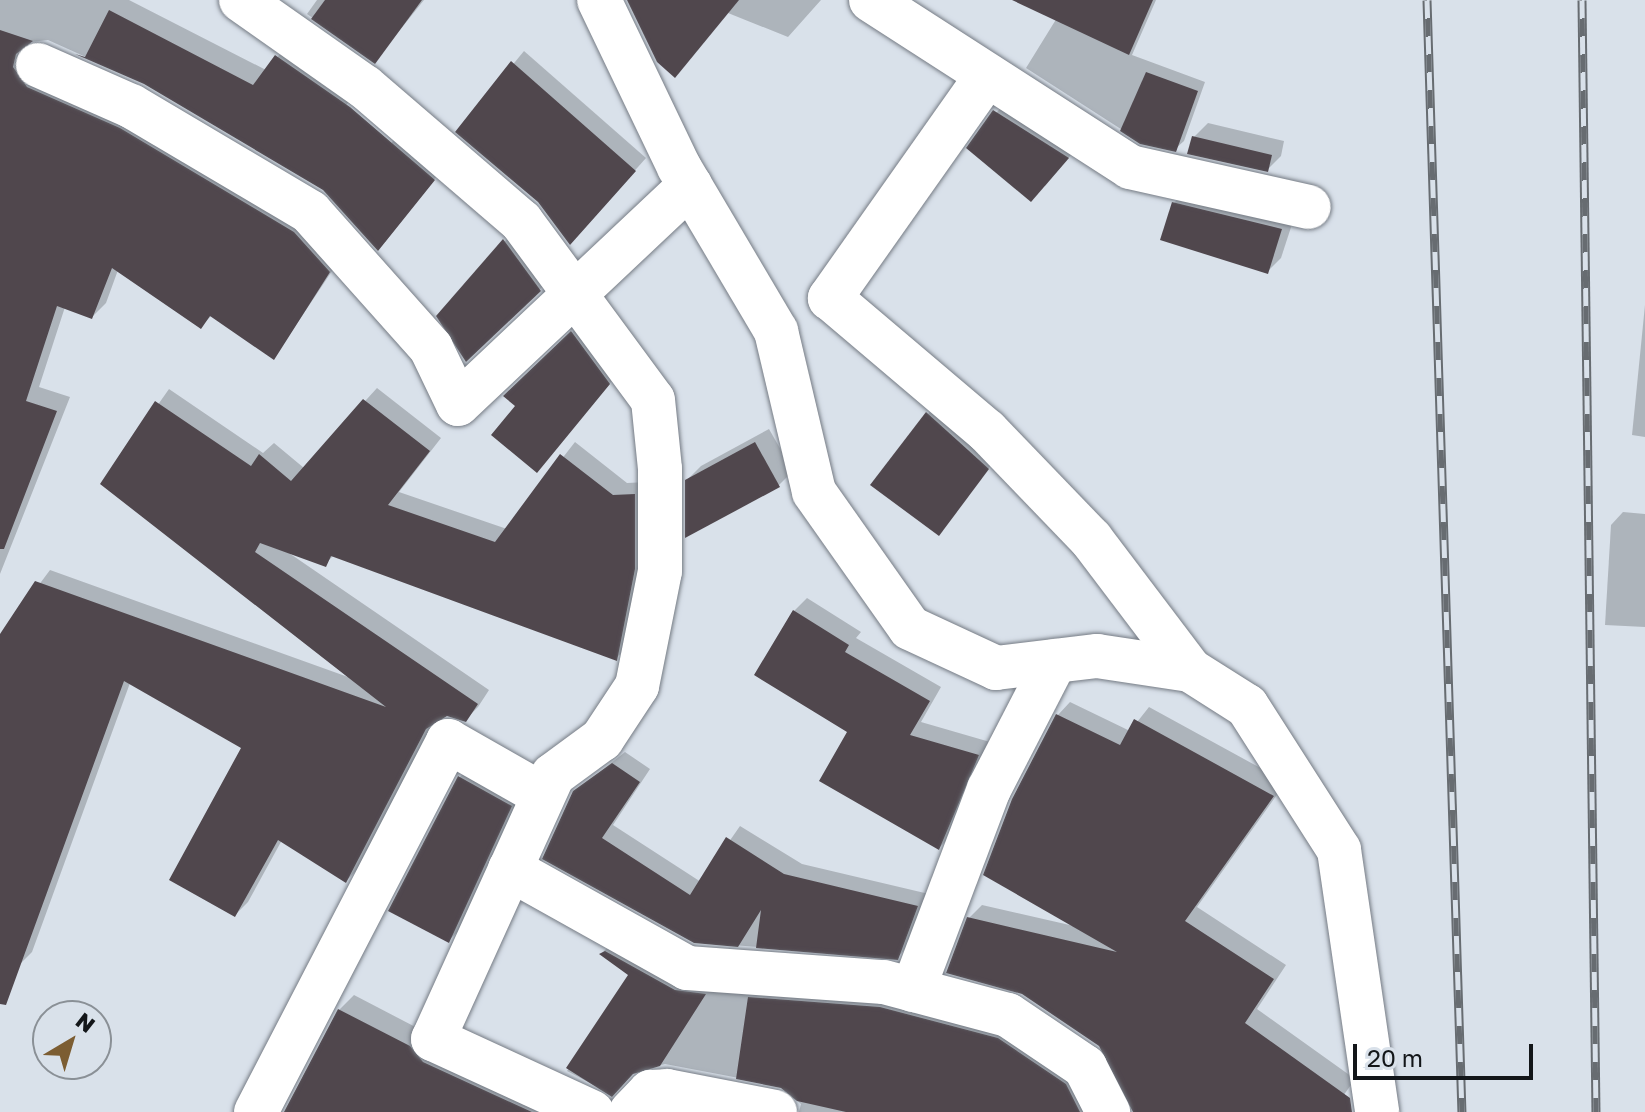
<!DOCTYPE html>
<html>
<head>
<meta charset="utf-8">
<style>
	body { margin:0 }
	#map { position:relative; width:1645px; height:1112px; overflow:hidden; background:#d9e1ea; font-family:"Golos Text",sans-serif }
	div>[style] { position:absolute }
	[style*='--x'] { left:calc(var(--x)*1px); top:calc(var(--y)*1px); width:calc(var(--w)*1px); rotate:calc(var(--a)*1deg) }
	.shadow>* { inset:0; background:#0003 }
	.building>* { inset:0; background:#50474d }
	.roads { filter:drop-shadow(0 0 2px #757b84) drop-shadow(0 0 2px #757b84) }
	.minor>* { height:44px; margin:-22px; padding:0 22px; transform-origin:22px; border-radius:22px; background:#fff }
	.rail>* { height:9px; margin-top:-4.5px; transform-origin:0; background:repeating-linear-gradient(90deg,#d9e1ea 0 18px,#676c71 0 36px); box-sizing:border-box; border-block:2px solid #676c71 }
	span { translate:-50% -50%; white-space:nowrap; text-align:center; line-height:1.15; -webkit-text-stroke:8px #d9e1ea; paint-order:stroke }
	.north { position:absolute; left:32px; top:1000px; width:80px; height:80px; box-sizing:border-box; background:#d9e1ea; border:2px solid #8a9096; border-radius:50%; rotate:38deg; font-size:22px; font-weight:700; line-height:32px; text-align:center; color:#131619 }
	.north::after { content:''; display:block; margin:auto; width:28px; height:36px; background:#7c5d32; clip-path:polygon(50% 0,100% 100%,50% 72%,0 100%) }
	.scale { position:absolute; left:1353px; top:1044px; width:180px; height:36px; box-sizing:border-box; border:4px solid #131619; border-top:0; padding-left:10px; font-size:24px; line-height:28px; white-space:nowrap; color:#131619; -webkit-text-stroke:6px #d9e1ea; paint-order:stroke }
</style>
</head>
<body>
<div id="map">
	<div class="shadow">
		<div style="clip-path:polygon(0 0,129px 0,266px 70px,291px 42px,358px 89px,308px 157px,48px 40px,30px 42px,26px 52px,342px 256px,274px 358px,212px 315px,200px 327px,118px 270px,106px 303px,92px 317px,65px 307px,39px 387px,70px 397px,0 574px)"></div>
		<div style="clip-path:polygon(317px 0,424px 0,375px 61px,307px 14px)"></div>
		<div style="clip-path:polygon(648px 0,821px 0,788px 37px,728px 13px)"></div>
		<div style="clip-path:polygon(1068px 0,1156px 0,1132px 55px,1205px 82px,1184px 141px,1175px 149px,1141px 142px,1026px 68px)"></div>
		<div style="clip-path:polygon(524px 51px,646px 158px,581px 231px,458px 131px)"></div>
		<div style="clip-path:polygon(1009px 97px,1081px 143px,1045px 186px,969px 148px)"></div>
		<div style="clip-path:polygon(1208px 123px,1284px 141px,1281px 156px,1267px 170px,1194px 137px)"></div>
		<div style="clip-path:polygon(398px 136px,440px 172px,385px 242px,335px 200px)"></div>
		<div style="clip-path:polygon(1188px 189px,1295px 215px,1281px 258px,1267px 272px,1174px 203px)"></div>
		<div style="clip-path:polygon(516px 229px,552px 278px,466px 359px,438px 316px)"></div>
		<div style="clip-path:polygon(1645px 305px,1645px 437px,1632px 435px)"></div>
		<div style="clip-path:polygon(586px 319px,622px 369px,537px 470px,517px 406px,519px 383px)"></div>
		<div style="clip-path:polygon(377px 388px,441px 438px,399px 492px,507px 529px,575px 442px,627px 483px,647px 482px,647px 554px,629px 646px,616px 658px,334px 555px,325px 564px,289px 553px,489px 690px,478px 707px,465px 720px,446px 714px,435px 721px,359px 868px,346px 881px,282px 840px,248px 902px,235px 915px,244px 747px,130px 683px,32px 952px,19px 965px,0 958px,0 637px,50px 570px,348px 677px,102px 484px,169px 389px,263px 453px,274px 443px,304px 468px)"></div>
		<div style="clip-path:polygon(934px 407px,994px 461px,945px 527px,928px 414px)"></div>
		<div style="clip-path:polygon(769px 429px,793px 471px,779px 485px,687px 480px,701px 466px)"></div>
		<div style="clip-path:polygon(1623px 512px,1645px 514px,1645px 627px,1605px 625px,1611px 525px)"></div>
		<div style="clip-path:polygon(807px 598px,861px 632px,856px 638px,941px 687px,921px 722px,990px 742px,952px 835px,939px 848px,849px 732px,794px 611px)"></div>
		<div style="clip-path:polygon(1070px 702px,1130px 731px,1149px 707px,1286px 782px,1197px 907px,1286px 965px,1257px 1009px,1355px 1079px,1332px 1112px,1190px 1112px,1100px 1045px,969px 918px,982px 905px,1074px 926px,1057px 716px)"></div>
		<div style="clip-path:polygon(625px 752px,650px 769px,613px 825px,701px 882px,740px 826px,802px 864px,929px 894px,909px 945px,897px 958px,695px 942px,545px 858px,575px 792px)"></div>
		<div style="clip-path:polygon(474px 763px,524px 792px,463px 927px,449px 940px,391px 910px,460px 777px)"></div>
		<div style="clip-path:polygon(616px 939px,896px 993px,1013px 1024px,1099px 1112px,799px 1112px,801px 1104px,781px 1086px,665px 1064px,633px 1072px,611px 1094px,567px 1071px,631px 974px,602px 953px)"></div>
		<div style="clip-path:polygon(354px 995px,425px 1032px,579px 1112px,284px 1112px,339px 1010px)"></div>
	</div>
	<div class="building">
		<div style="clip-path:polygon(325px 0,422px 0,375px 64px,311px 19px)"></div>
		<div style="clip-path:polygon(627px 0,739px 0,675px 78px,657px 62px)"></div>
		<div style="clip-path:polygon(1012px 0,1153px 0,1129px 55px)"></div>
		<div style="clip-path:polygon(109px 10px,253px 85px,275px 55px,350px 107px,435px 180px,378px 251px,323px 190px,144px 84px,75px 54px,85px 57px)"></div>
		<div style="clip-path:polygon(0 30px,33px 41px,16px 54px,13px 67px,27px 87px,120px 128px,294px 232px,330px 272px,274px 360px,210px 316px,201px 329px,112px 268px,92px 319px,57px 306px,26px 401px,57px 411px,4px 549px,0 549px)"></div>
		<div style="clip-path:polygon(511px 61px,636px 171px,570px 245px,538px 202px,455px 132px)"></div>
		<div style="clip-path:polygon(1146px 72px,1198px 91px,1176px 152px,1140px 144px,1120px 131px)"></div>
		<div style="clip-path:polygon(993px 110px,1069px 158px,1031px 202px,966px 148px)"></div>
		<div style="clip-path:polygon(1192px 136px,1272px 155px,1268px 172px,1187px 154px)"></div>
		<div style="clip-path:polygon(1172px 202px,1282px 229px,1268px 274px,1160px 240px)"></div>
		<div style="clip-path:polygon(503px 239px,541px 291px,466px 362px,436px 316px)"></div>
		<div style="clip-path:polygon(571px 331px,610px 384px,537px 473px,491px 435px,515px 406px,503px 396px)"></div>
		<div style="clip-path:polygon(363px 399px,430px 451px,388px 505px,495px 542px,560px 454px,613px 495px,635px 494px,635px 569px,617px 661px,331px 556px,326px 567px,260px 543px,255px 552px,478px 704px,466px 722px,447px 716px,426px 729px,346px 883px,278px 840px,235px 917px,169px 880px,241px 748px,124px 681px,6px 1005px,0 1004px,0 634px,35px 581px,386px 707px,100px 484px,155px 401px,251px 466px,259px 454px,291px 481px)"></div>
		<div style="clip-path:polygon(926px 412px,989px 469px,939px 536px,870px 485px)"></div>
		<div style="clip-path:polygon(755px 442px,780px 487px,685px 538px,685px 480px)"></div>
		<div style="clip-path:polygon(793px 610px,849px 645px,845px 652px,930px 701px,910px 735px,979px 755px,939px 850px,819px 781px,847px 732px,754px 675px)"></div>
		<div style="clip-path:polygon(1056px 714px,1120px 745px,1134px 719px,1274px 796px,1185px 921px,1274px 979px,1245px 1023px,1350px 1098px,1352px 1112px,1133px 1112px,1099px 1046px,1022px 994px,946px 973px,967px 917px,1117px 952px,983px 875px,1012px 799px)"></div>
		<div style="clip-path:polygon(612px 763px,640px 782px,602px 838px,690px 895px,726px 837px,784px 874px,918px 906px,898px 960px,756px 948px,761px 910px,738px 947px,694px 943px,542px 859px,573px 791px)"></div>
		<div style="clip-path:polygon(458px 776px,512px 806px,449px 943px,388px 911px)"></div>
		<div style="clip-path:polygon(605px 951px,675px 990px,706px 994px,660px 1066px,633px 1074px,612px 1097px,566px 1068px,628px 975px,599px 954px)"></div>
		<div style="clip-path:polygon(748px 997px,880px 1007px,998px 1038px,1066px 1084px,1080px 1112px,846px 1112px,797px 1101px,781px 1088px,736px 1079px)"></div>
		<div style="clip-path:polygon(338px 1009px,410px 1046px,423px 1062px,532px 1112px,284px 1112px)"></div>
	</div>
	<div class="roads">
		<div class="minor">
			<div style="--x:241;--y:0;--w:151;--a:35.1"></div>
			<div style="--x:365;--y:87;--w:206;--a:40.7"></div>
			<div style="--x:521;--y:221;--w:222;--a:53.6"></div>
			<div style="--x:653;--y:400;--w:69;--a:84.2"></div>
			<div style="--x:660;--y:469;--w:102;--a:90"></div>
			<div style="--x:660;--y:571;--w:117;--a:101.3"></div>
			<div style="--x:637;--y:686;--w:64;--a:123.4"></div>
			<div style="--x:602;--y:739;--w:61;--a:143.7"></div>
			<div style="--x:553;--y:775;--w:290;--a:114.4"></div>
			<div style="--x:433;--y:1039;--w:175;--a:24.7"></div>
			<div style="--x:599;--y:0;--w:185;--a:64.4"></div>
			<div style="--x:679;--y:167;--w:191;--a:59.4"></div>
			<div style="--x:776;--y:331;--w:165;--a:76.7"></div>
			<div style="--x:814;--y:492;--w:166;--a:54.8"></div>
			<div style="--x:910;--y:628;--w:95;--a:24.9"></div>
			<div style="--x:996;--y:668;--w:102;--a:-6.8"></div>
			<div style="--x:1097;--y:656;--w:94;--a:8.6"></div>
			<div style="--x:1190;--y:670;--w:67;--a:32.3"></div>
			<div style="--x:1247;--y:706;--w:171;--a:57.4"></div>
			<div style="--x:1339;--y:850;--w:265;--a:81.7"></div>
			<div style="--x:871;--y:0;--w:308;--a:32.8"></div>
			<div style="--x:1130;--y:167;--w:183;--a:12.6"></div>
			<div style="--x:38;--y:65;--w:102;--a:23.8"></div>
			<div style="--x:131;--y:106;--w:208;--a:30.6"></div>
			<div style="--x:310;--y:212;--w:182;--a:48.3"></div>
			<div style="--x:431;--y:348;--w:62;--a:64.3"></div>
			<div style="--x:458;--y:404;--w:319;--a:-43.3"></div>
			<div style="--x:986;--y:77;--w:271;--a:125.2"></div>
			<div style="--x:830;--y:298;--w:206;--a:40.3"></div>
			<div style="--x:987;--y:431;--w:150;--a:46.1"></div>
			<div style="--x:1091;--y:539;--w:164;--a:52.9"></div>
			<div style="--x:510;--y:869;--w:203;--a:29.2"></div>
			<div style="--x:687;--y:968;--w:197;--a:4.1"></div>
			<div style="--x:884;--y:982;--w:128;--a:14.9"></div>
			<div style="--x:1008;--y:1015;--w:93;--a:34"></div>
			<div style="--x:1085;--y:1067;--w:51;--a:62.9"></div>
			<div style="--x:913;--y:990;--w:215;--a:-69.3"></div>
			<div style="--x:989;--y:789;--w:144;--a:-62.7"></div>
			<div style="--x:256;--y:1112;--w:418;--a:-62.6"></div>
			<div style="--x:448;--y:741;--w:109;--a:29.6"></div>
			<div style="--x:631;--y:1112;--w:28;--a:-46"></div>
			<div style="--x:650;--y:1092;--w:17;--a:-3"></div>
			<div style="--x:667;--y:1091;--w:110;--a:11"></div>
		</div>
	</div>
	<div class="rail">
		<div style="--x:1427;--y:0;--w:1113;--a:88.2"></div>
		<div style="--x:1582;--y:0;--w:1112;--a:89.28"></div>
	</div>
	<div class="north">N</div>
	<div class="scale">20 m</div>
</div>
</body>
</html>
